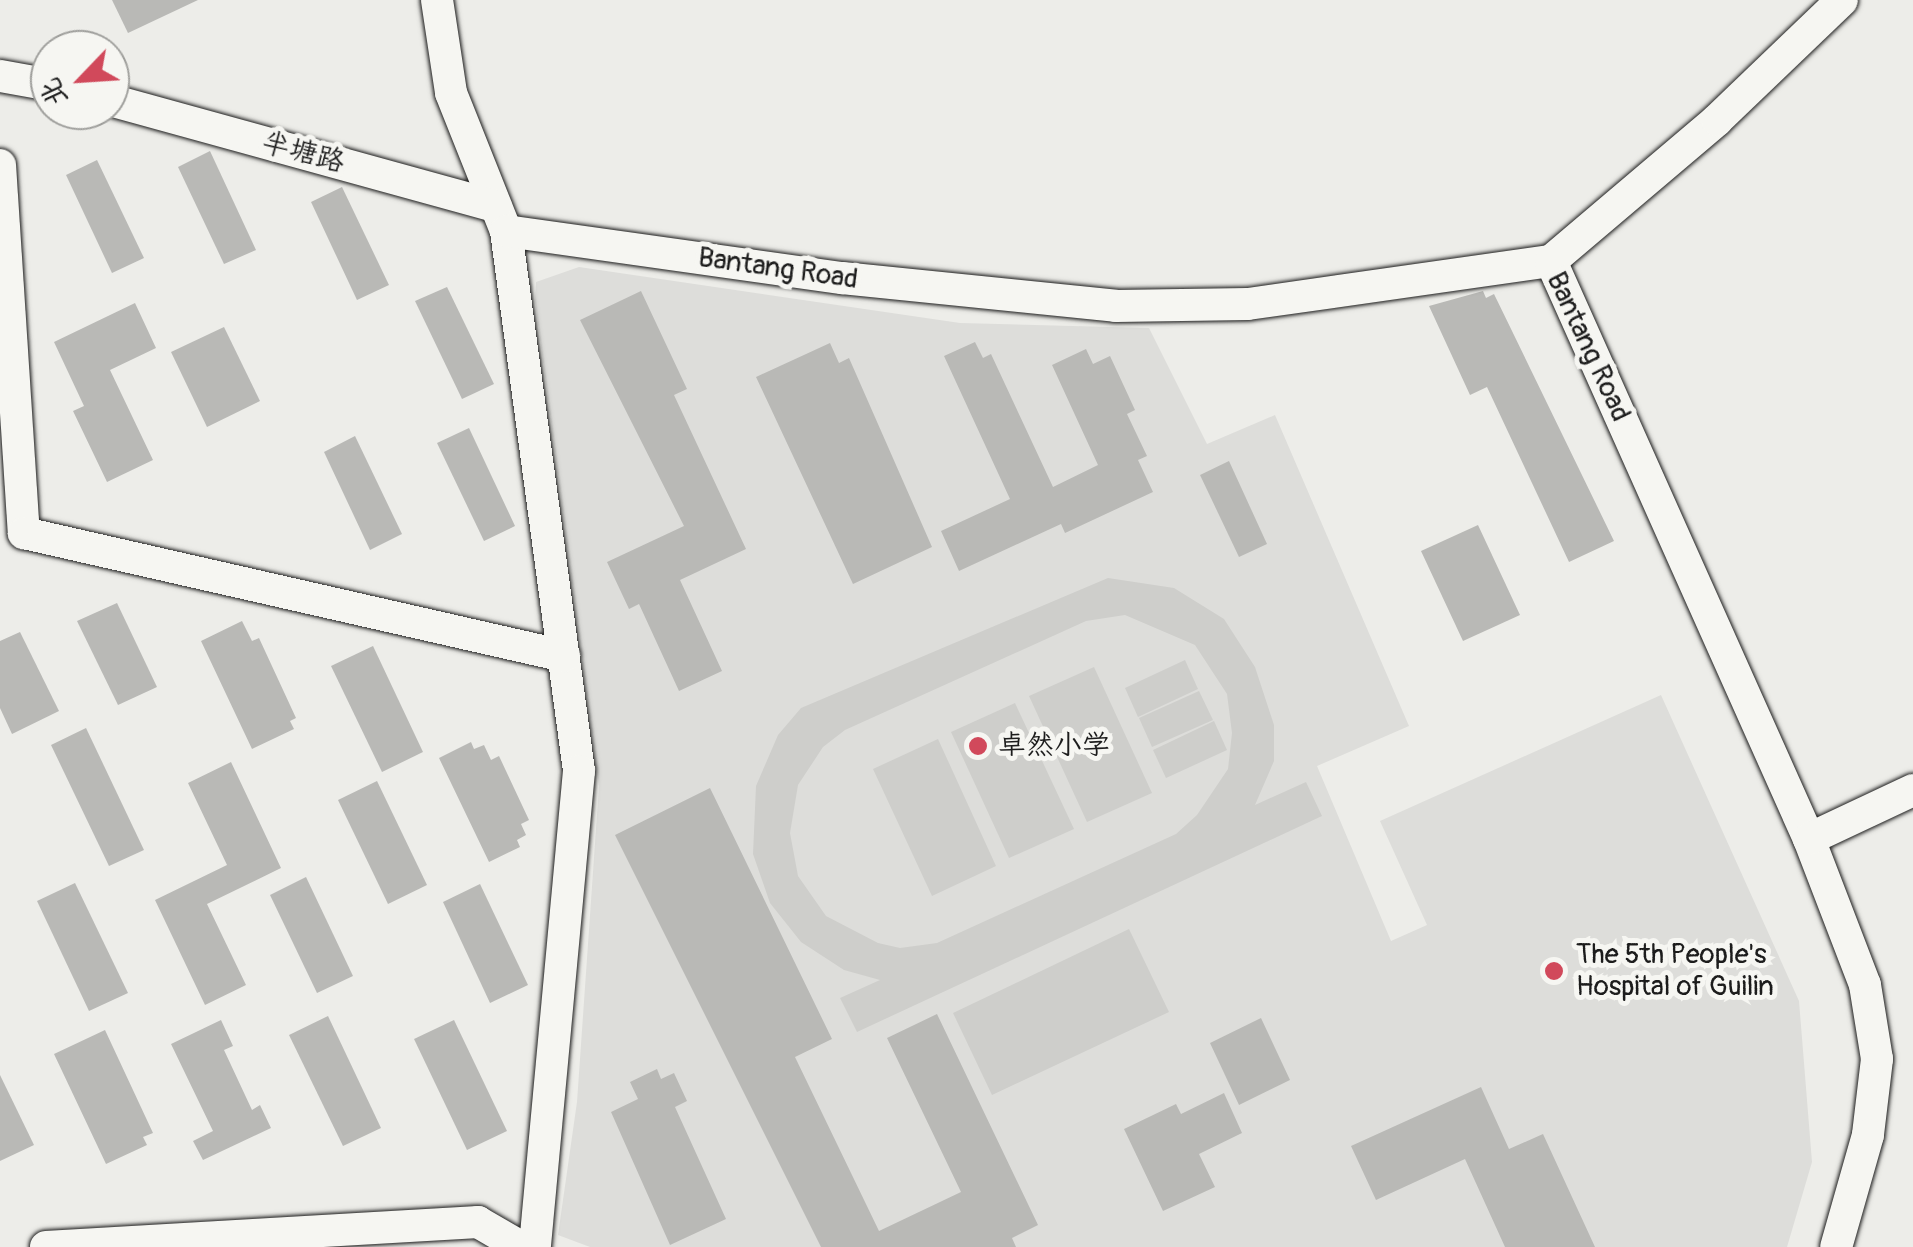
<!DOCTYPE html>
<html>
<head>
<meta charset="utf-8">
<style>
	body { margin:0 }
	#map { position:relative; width:1913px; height:1247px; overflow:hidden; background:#edede9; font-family:Pangolin,"LXGW WenKai TC",sans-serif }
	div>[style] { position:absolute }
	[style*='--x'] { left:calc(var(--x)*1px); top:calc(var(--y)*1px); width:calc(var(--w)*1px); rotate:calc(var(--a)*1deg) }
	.built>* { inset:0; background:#ddddda }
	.green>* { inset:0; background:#cececb }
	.building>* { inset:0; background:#b9b9b6 }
	.roads { filter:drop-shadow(0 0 2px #1c1c1c) drop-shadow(0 0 2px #1c1c1c) }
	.minor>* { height:32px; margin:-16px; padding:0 16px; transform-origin:16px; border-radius:16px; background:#f6f6f2 }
	.dots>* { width:28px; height:28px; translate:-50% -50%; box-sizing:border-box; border:5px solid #f6f6f2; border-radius:50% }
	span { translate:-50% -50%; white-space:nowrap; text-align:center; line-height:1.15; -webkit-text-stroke:10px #f6f6f2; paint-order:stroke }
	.street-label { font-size:28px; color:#1c1c1c }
	.poi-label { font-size:28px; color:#1c1c1c }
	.left { translate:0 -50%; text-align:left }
	.north { position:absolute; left:30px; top:30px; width:100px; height:100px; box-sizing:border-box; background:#f6f6f2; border:2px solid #9f9f9c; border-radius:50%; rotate:245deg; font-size:28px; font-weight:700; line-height:40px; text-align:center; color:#1c1c1c }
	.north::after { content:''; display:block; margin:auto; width:35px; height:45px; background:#d1495b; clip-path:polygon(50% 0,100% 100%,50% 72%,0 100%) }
</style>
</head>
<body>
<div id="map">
	<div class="built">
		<div style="clip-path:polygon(579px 267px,960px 323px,1149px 328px,1207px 444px,1275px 415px,1409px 726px,1317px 766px,1391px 941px,1427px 925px,1380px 821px,1661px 695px,1799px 1001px,1812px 1162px,1787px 1247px,590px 1247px,558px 1235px,577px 1102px,599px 786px,535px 300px,536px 282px)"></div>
	</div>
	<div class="green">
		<div style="clip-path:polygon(evenodd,1108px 578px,1174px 588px,1224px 619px,1255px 667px,1274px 725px,1274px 761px,1255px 805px,1306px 782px,1322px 816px,857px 1032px,840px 998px,880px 980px,844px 970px,801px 942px,770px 903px,753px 854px,756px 786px,778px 735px,801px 708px,1108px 578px,1125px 615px,1195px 645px,1227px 694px,1232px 733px,1228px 769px,1197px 815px,1176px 834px,937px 943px,900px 948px,878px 943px,826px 916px,798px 876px,790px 833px,798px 785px,823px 747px,845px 730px,1086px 621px,1125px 615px)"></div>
		<div style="clip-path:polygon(1185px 660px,1198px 689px,1138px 717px,1125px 688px)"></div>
		<div style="clip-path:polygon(1094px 667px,1152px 793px,1087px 822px,1029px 696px)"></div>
		<div style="clip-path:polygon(1199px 691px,1213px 720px,1152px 747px,1139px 718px)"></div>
		<div style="clip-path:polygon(1015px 703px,1074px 829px,1009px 858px,951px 732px)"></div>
		<div style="clip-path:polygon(1214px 721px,1227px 750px,1166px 778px,1153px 750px)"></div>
		<div style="clip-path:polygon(938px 739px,996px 866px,932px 896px,873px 769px)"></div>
		<div style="clip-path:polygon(1129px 929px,1169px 1012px,992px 1095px,953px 1013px)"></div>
	</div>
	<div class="building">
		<div style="clip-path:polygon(112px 0,198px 0,128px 33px)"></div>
		<div style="clip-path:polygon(210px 151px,256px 250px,224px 264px,178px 167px)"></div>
		<div style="clip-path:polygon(97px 160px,144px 258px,112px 273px,66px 175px)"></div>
		<div style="clip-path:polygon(342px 187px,389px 285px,357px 300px,311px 202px)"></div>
		<div style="clip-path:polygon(447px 287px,494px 384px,462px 399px,415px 301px)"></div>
		<div style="clip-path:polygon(641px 291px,687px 389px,674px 395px,746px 549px,680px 580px,722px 671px,679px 691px,639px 604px,629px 609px,607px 562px,684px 526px,580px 320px)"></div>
		<div style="clip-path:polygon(1483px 291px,1486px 298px,1494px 294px,1614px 541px,1569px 562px,1487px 387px,1470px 395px,1429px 306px)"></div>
		<div style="clip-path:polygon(135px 303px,156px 348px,110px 370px,153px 460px,107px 482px,73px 411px,84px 406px,54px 342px)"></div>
		<div style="clip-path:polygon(224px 327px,260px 401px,207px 427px,171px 352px)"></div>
		<div style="clip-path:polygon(975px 342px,983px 358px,991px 354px,1053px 487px,1098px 465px,1052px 365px,1086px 349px,1093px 364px,1110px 356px,1135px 410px,1127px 414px,1147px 456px,1138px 460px,1153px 492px,1065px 533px,1061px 524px,959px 571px,941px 531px,1010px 499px,944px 356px)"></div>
		<div style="clip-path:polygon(830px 343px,839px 363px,849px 358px,932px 547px,853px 584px,756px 377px)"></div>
		<div style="clip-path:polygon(469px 428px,515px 526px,484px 541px,437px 443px)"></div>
		<div style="clip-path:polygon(355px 436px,402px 534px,370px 550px,324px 452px)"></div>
		<div style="clip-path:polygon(1229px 461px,1267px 544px,1239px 557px,1200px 475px)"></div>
		<div style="clip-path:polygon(1478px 525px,1520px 615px,1463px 641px,1421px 551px)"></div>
		<div style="clip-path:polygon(117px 603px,157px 687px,118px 705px,77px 621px)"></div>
		<div style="clip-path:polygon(242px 621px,252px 641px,259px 638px,296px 718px,290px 721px,294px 729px,252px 749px,201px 641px)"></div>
		<div style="clip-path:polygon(20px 632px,59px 711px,12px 734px,0 708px,0 641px)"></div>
		<div style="clip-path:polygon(373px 646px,423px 752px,382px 772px,331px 666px)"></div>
		<div style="clip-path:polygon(86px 728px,144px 850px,109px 866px,51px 745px)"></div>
		<div style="clip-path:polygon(471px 742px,474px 749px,484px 745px,491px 760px,499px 756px,529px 820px,521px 824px,526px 835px,517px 840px,520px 847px,489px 862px,439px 758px)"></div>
		<div style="clip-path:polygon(231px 762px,281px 868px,207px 904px,246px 985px,205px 1005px,155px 900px,227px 865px,188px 783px)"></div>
		<div style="clip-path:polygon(377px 781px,427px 885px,388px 904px,338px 800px)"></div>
		<div style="clip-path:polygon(710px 788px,832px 1039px,795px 1057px,879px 1231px,961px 1192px,887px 1038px,937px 1014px,1038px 1225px,1012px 1238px,1016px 1247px,821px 1247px,615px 835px)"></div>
		<div style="clip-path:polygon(306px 877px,353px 976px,317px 993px,270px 895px)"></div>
		<div style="clip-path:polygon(75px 883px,128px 993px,89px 1011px,37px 901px)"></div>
		<div style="clip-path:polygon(480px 884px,528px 985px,490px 1003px,443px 902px)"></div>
		<div style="clip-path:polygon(328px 1016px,381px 1128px,343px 1146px,289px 1035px)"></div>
		<div style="clip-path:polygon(1261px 1018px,1290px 1080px,1239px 1105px,1210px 1043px)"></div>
		<div style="clip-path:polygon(221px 1020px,233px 1046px,224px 1050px,252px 1110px,260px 1105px,271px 1128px,203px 1160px,193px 1141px,213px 1131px,171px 1044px)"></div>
		<div style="clip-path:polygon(454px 1020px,507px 1131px,467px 1150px,414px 1039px)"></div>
		<div style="clip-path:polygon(105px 1030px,153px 1133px,143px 1137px,147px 1145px,106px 1164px,54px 1054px)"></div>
		<div style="clip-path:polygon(657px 1069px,661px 1079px,674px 1073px,687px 1101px,675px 1107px,726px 1219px,670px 1245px,611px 1112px,638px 1099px,630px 1082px)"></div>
		<div style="clip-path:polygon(0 1075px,34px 1145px,0 1161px)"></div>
		<div style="clip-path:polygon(1481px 1087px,1509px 1149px,1543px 1134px,1595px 1247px,1505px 1247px,1465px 1159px,1376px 1200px,1351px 1146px)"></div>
		<div style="clip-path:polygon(1224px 1093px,1242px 1133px,1199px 1154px,1215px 1187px,1163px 1211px,1124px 1129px,1176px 1104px,1181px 1114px)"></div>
	</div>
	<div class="roads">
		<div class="minor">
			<div style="--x:437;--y:0;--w:94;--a:81.4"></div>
			<div style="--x:451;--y:93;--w:149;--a:68.3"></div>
			<div style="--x:506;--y:231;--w:545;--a:82.3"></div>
			<div style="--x:579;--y:771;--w:478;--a:95.3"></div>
			<div style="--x:0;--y:76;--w:51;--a:10.2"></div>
			<div style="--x:110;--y:100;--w:400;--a:15.4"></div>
			<div style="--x:0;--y:165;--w:369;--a:86.3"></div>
			<div style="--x:24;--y:533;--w:554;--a:12.83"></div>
			<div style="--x:506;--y:231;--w:339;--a:8"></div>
			<div style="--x:842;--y:278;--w:275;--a:5.8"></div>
			<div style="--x:1116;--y:306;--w:132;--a:-0.9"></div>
			<div style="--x:1248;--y:304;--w:306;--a:-8.1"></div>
			<div style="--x:1551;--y:261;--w:633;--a:65.95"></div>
			<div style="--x:1809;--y:839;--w:156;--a:69"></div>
			<div style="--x:1865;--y:985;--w:75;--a:80.8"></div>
			<div style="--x:1877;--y:1059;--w:77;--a:96.8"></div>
			<div style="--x:1868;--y:1135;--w:116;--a:105.9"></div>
			<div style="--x:1551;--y:261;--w:218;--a:-40.3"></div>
			<div style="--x:1717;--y:120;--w:173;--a:-43.8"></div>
			<div style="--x:1809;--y:839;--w:115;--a:-25.2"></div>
			<div style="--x:46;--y:1247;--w:433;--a:-3.3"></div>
			<div style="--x:478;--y:1222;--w:50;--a:30.2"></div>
		</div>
	</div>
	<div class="dots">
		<div style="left:978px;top:746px;background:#d1495b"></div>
		<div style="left:1554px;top:971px;background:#d1495b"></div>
	</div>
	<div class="street-label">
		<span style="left:303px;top:153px;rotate:15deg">半塘路</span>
		<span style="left:778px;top:269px;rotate:8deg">Bantang Road</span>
		<span style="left:1588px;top:347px;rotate:65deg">Bantang Road</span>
	</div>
	<div class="poi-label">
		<span class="left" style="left:998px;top:746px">卓然小学</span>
		<span class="left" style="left:1576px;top:971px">The 5th People's<br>Hospital of Guilin</span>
	</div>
	<div class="north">北</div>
</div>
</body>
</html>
